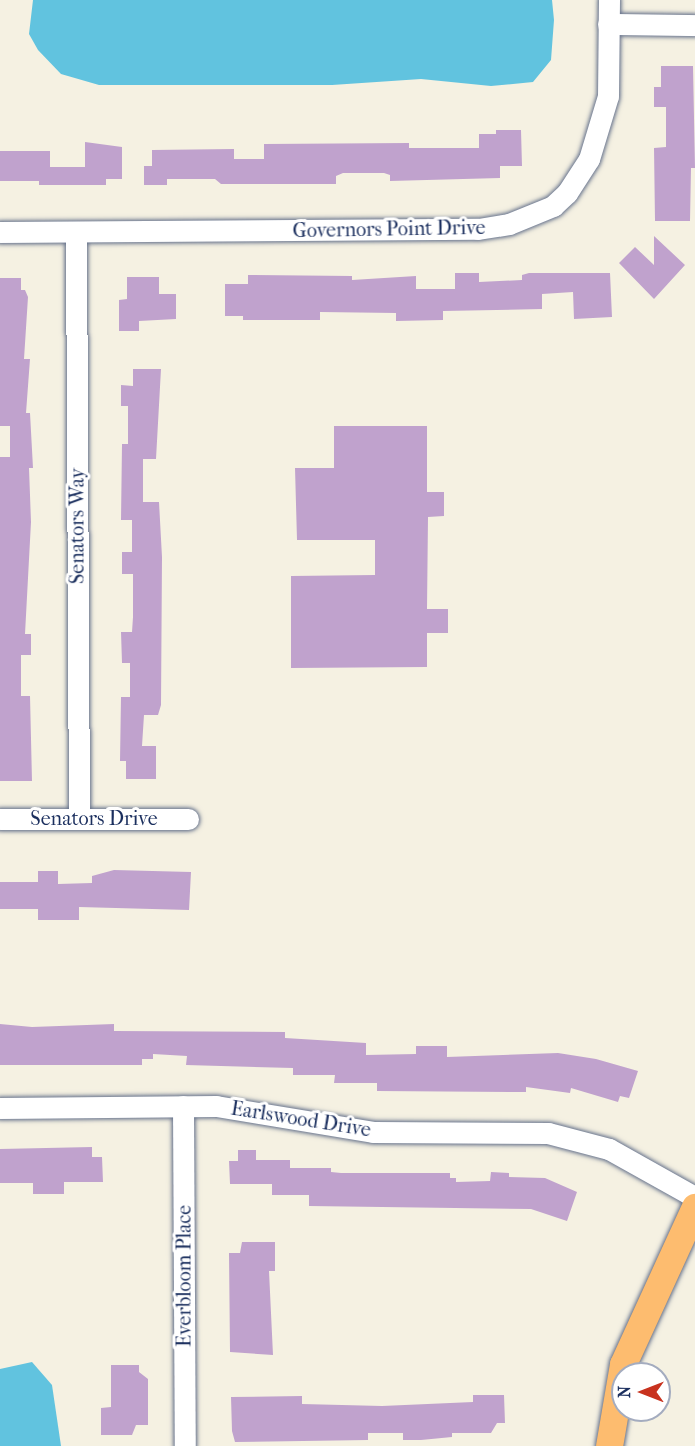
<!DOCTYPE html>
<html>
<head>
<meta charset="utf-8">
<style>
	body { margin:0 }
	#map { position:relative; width:695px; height:1446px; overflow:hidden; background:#f5f1e2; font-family:"IM FELL French Canon",serif }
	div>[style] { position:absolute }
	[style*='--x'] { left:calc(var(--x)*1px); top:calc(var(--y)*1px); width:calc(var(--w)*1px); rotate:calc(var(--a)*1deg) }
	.water>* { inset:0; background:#61c3df }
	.building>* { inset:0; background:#c0a2cd }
	.roads { filter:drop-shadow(0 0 2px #67738c) drop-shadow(0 0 2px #67738c) }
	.minor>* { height:21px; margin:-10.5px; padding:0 10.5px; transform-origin:10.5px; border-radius:10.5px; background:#fff }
	.major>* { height:27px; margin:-13.5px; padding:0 13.5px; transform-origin:13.5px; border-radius:13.5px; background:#fdbc6f }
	span { translate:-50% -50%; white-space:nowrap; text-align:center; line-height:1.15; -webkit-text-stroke:6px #fff; paint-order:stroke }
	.street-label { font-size:20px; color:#1b2f5e }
	.north { position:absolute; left:611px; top:1362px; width:60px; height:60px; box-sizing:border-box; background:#fff; border:2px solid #a4acbf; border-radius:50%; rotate:270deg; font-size:16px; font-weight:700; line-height:24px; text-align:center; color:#1b2f5e }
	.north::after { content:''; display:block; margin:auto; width:21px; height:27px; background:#c8321e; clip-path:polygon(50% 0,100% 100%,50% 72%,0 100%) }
</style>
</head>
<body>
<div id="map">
	<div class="water">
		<div style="clip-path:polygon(33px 0,552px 0,554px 20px,551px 60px,533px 82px,491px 86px,421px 79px,332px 85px,99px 85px,61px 74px,38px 50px,29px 34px)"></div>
		<div style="clip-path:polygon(32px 1362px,52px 1385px,61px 1446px,0 1446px,0 1369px)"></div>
	</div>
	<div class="building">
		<div style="clip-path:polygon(661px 66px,693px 66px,695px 168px,691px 168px,690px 221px,655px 221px,654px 148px,666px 147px,666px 107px,654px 107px,654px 87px,661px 87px)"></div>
		<div style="clip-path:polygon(496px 130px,521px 130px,522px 166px,500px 166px,500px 178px,390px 181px,390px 175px,384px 173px,343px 173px,336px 176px,336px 184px,221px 184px,215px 179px,167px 179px,167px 185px,144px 185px,144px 166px,152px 166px,152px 150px,234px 149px,234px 159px,264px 159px,264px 144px,409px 143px,409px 148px,479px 148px,479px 134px,496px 134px)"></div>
		<div style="clip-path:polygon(85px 142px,122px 147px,122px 179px,106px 179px,106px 185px,39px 185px,39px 181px,0 181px,0 151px,50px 151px,50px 167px,85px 167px)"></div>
		<div style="clip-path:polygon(654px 236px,685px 265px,654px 299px,619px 263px,635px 247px,654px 265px)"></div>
		<div style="clip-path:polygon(455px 273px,479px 273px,479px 282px,522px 280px,522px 275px,529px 273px,610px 273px,612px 317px,574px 319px,573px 292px,542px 294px,542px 309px,443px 311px,443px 320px,396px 321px,396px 313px,320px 312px,320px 320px,243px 320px,243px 316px,225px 316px,225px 284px,248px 284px,248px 275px,352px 276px,352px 280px,416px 276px,416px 289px,455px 289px)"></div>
		<div style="clip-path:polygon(127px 277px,159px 277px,159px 294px,176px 294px,176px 319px,139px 321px,139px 331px,119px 331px,119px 300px,127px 299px)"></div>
		<div style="clip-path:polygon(0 278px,21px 278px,21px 290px,25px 290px,28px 297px,24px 359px,30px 359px,26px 413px,30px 413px,33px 468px,29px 468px,31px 522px,25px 634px,31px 634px,31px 655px,21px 655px,21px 696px,30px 696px,32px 781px,0 781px,0 457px,10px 457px,10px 426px,0 426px)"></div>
		<div style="clip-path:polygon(133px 369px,161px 369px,156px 459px,143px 459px,143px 502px,159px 502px,162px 557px,161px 705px,158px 715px,144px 715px,142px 746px,156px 746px,156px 779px,126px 779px,126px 761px,120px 761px,121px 697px,130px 697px,130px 663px,122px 663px,121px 632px,132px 632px,133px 617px,133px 574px,122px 574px,122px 552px,132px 552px,132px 520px,121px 520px,122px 444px,128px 444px,128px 406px,121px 406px,121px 385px,133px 386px)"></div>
		<div style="clip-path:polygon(334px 426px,427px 426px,427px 492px,444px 492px,444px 516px,428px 517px,427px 609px,448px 609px,448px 633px,427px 633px,427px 667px,291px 668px,291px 576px,375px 575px,375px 540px,297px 540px,295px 468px,334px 468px)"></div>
		<div style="clip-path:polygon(114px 870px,191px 872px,189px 910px,79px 907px,79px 920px,38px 920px,38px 909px,0 909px,0 882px,38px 882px,38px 871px,58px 871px,58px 884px,92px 883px,92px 876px)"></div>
		<div style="clip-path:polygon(0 1024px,32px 1027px,114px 1024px,114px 1031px,285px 1032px,285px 1038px,366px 1043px,366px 1055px,416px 1054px,416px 1046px,447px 1046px,447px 1057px,558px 1053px,596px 1059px,638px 1071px,629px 1098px,620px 1096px,618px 1102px,571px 1088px,570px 1093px,526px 1087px,526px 1092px,377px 1091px,377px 1083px,334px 1083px,335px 1075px,293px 1075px,293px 1068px,186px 1065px,187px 1056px,153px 1054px,153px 1059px,142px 1059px,142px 1065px,0 1065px)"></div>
		<div style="clip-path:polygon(92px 1147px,92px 1157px,102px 1157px,103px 1182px,64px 1182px,64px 1194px,33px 1194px,33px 1183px,0 1183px,0 1149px)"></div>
		<div style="clip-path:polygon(238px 1150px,256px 1150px,256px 1160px,290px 1160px,290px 1168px,331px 1168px,331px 1172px,341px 1173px,450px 1173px,450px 1178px,456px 1178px,456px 1182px,490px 1181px,491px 1172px,509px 1173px,509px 1177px,545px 1178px,577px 1192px,567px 1221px,531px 1209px,309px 1206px,309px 1195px,272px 1195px,272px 1184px,230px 1184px,229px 1161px,238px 1161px)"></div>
		<div style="clip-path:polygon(242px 1242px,275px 1242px,275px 1271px,269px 1271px,273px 1355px,230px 1352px,229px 1253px,240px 1253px)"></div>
		<div style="clip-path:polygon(111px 1365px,139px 1365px,139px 1372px,148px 1379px,148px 1425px,136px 1425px,132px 1435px,101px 1435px,101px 1408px,111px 1407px)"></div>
		<div style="clip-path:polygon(473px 1395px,504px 1395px,505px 1423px,497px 1423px,491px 1433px,452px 1433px,452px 1437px,421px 1440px,403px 1440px,403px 1433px,368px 1433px,368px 1440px,235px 1442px,232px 1431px,231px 1397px,302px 1396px,302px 1404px,382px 1406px,473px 1402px)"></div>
	</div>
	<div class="roads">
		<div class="minor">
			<div style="--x:608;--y:24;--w:87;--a:0.7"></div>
			<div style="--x:0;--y:232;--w:478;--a:-0.4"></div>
			<div style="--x:478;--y:229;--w:31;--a:-9"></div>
			<div style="--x:509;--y:224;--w:48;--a:-22.2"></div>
			<div style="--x:553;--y:206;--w:19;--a:-43"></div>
			<div style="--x:567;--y:193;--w:40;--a:-57.1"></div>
			<div style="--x:589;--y:159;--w:66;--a:-73.2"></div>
			<div style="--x:608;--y:96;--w:96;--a:-89.4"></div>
			<div style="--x:76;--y:233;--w:585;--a:89.71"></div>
			<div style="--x:0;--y:819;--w:188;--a:0"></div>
			<div style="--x:183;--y:1106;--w:340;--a:89.7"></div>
			<div style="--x:0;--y:1108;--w:216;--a:-0.5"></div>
			<div style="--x:216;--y:1106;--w:159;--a:9.4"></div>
			<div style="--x:373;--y:1132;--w:175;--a:0.3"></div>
			<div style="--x:548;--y:1133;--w:63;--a:14.7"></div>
			<div style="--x:609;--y:1149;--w:98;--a:29.2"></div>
		</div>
		<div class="major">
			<div style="--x:609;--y:1446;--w:83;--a:-80.3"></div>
			<div style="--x:623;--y:1364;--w:173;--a:-65.4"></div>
		</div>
	</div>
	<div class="street-label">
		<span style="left:389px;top:229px;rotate:-1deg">Governors Point Drive</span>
		<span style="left:77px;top:526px;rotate:-90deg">Senators Way</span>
		<span style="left:94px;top:818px">Senators Drive</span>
		<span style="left:301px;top:1119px;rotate:9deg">Earlswood Drive</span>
		<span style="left:184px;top:1276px;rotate:-90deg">Everbloom Place</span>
	</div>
	<div class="north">N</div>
</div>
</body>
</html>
